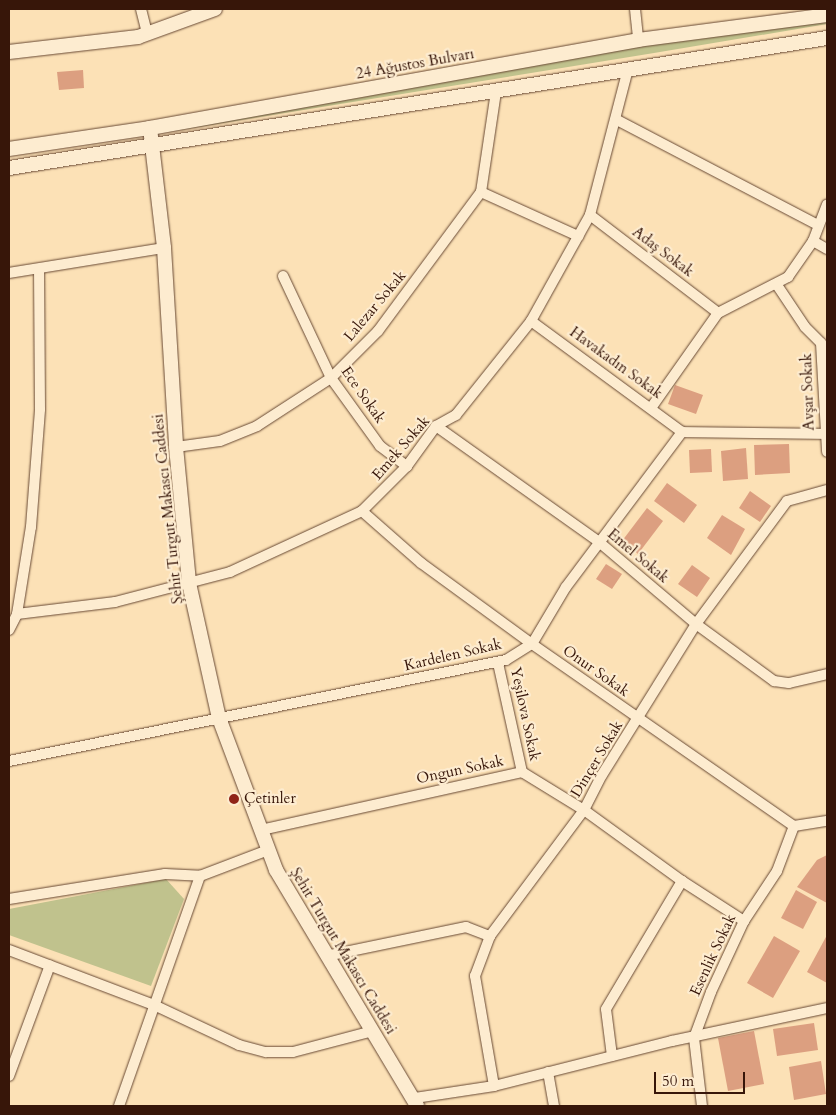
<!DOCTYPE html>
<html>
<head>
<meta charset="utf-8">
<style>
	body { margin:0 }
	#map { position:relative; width:836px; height:1115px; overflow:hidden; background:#fce1b6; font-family:Cardo,serif }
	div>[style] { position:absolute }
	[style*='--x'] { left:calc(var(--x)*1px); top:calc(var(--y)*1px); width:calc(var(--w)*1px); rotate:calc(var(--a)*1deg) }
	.green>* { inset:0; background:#c0c28d }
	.building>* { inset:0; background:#dc9f80 }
	.roads { filter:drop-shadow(0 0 1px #684934) drop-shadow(0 0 1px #684934) }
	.street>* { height:10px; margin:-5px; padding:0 5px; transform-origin:5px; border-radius:5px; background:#fdecd0 }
	.secondary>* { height:14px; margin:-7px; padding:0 7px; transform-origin:7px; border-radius:7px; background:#fdecd0 }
	.dots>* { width:14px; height:14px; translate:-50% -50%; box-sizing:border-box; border:2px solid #fdecd0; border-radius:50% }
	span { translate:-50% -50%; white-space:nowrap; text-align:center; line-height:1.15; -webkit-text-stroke:4.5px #fdecd0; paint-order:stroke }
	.street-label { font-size:15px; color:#371609 }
	.poi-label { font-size:15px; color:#371609 }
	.left { translate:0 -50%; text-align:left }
	.frame { position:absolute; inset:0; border:10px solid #371609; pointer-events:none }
	.scale { position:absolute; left:654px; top:1072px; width:91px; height:22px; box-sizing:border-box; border:2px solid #371609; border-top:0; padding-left:6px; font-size:15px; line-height:18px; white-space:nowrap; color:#371609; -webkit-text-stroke:4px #fdecd0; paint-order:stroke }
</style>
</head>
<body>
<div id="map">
	<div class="green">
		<div style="clip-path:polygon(827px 16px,827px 24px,654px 53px,168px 132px,166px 125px)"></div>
		<div style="clip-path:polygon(166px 879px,184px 899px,151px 986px,9px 935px,9px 909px)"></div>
	</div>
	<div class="building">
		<div style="clip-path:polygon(83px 70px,84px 88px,59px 90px,57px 72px)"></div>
		<div style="clip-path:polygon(675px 385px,703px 395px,696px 414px,668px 404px)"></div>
		<div style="clip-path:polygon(789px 444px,790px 473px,755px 475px,754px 445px)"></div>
		<div style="clip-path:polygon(746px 448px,748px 479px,723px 481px,721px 451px)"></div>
		<div style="clip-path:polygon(711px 449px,712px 472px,690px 473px,689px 450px)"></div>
		<div style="clip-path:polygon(667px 483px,697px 505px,684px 523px,654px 501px)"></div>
		<div style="clip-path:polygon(750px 491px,771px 506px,760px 522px,739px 508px)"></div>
		<div style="clip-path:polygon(647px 508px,663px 521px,638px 554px,622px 541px)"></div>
		<div style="clip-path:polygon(722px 515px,745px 529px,731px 555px,707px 538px)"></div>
		<div style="clip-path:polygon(606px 564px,622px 574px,612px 589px,596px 579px)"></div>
		<div style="clip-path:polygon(692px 565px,710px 578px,697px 597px,678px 584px)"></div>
		<div style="clip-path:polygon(827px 855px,827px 903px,797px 887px,817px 860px)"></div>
		<div style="clip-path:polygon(796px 890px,817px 902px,803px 929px,781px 918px)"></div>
		<div style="clip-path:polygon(827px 935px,827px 983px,807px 972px)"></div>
		<div style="clip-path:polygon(774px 936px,800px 951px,773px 998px,747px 983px)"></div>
		<div style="clip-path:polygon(814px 1023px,818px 1050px,777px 1056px,773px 1029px)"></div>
		<div style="clip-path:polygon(754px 1031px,764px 1084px,728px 1091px,718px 1038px)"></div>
		<div style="clip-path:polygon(821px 1061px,826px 1094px,794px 1100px,789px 1067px)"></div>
	</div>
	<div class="roads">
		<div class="street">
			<div style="--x:141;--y:9;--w:25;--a:76"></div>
			<div style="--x:635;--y:9;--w:31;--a:84"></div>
			<div style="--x:617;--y:120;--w:227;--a:27.6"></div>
			<div style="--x:481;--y:192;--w:107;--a:24.4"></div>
			<div style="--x:590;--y:215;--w:161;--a:37.4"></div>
			<div style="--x:813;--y:241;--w:16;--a:30"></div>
			<div style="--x:9;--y:273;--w:157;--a:-9.2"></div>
			<div style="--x:283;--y:276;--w:113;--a:64.8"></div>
			<div style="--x:331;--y:378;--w:84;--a:54.2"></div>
			<div style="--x:380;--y:446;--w:34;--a:37"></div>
			<div style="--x:777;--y:285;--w:50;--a:56.3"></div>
			<div style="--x:805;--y:327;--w:23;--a:45"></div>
			<div style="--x:821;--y:343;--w:109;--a:86.8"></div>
			<div style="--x:531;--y:321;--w:187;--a:36.3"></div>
			<div style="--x:651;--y:408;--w:116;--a:-54.8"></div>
			<div style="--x:718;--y:313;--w:79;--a:-27.2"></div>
			<div style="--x:788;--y:277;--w:44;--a:-55.2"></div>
			<div style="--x:813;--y:241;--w:39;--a:-69"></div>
			<div style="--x:436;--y:426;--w:200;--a:35.4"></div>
			<div style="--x:599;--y:542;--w:127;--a:40.2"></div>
			<div style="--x:696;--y:624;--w:97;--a:36.2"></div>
			<div style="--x:774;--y:681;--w:15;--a:8"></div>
			<div style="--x:789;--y:683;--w:39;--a:-13"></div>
			<div style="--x:176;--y:447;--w:44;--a:-7.8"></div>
			<div style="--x:220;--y:441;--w:40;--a:-22"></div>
			<div style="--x:257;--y:426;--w:88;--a:-33"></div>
			<div style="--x:331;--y:378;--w:66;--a:-45"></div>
			<div style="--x:378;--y:331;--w:173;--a:-53.5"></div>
			<div style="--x:481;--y:192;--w:101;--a:-81.5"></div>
			<div style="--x:362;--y:511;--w:79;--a:41.4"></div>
			<div style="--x:421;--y:563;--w:137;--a:36.1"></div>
			<div style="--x:532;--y:644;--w:319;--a:34.8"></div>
			<div style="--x:794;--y:826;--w:33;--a:-9"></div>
			<div style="--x:17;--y:614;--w:88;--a:-80.9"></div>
			<div style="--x:31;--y:527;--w:118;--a:-85.6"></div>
			<div style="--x:40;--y:409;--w:140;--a:-90.4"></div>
			<div style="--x:9;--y:630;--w:18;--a:-63"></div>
			<div style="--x:17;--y:614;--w:99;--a:-7"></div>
			<div style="--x:115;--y:602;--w:119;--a:-14.6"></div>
			<div style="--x:230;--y:572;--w:145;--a:-24.8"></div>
			<div style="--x:362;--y:511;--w:64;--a:-45"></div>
			<div style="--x:407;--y:466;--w:49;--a:-54.1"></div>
			<div style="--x:436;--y:426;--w:23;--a:-29"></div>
			<div style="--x:456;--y:415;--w:120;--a:-51.4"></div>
			<div style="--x:531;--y:321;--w:121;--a:-60.9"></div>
			<div style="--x:590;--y:215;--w:151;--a:-75.4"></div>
			<div style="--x:498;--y:663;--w:112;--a:77.6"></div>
			<div style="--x:9;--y:761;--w:507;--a:-11.49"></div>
			<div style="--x:506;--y:660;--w:31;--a:-32"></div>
			<div style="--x:532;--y:644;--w:66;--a:-59.2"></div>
			<div style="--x:566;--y:587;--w:194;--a:-53.2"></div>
			<div style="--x:682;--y:432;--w:145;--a:0.8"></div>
			<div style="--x:261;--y:830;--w:267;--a:-12.5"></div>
			<div style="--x:522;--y:772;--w:73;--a:31.5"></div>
			<div style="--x:584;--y:810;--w:121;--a:35.9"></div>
			<div style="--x:682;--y:881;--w:74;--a:32.8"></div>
			<div style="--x:9;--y:899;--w:158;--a:-9.1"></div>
			<div style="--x:165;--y:874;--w:35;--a:3"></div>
			<div style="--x:200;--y:876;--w:73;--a:-20.9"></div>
			<div style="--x:9;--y:950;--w:155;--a:20.8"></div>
			<div style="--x:154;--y:1005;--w:94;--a:25.2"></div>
			<div style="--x:239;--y:1045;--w:28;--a:15"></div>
			<div style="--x:266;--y:1052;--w:27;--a:0"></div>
			<div style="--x:293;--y:1052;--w:83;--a:-14.7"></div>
			<div style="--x:326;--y:956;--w:143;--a:-11.7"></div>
			<div style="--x:466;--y:927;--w:26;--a:21"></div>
			<div style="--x:612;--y:1056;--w:47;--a:-97.3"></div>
			<div style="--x:606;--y:1009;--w:149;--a:-59.3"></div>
			<div style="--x:548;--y:1072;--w:35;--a:80"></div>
			<div style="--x:9;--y:1076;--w:118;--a:-69.7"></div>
			<div style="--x:494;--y:1086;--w:112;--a:-99.8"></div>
			<div style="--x:475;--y:976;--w:43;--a:-69.4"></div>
			<div style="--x:490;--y:936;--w:157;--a:-53.3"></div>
			<div style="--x:584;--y:810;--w:39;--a:-63"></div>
			<div style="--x:602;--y:775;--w:178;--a:-58.1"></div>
			<div style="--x:696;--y:624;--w:153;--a:-53.5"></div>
			<div style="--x:787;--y:501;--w:41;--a:-15.4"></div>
			<div style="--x:415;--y:1098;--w:80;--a:-8.6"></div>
			<div style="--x:494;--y:1086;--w:184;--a:-14.2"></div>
			<div style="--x:672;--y:1041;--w:158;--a:-12"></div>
			<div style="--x:119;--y:1106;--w:244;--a:-70.6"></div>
			<div style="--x:702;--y:1106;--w:68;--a:-96.7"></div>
			<div style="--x:694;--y:1038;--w:49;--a:-69.7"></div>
			<div style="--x:711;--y:992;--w:78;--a:-65.1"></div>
			<div style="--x:744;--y:921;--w:60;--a:-56.6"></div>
			<div style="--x:777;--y:871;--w:48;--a:-69.3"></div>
		</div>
		<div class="secondary">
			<div style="--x:9;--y:52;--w:130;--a:-6.6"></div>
			<div style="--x:138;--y:37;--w:82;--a:-20"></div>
			<div style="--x:150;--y:128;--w:121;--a:83.3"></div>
			<div style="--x:164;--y:248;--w:199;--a:86.5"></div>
			<div style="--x:176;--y:447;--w:137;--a:84.5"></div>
			<div style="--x:189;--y:583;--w:138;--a:77.5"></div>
			<div style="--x:219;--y:718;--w:162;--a:69.4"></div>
			<div style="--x:276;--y:870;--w:275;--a:59.1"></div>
			<div style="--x:9;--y:149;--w:143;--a:-8.5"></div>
			<div style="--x:150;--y:128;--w:496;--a:-10.2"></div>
			<div style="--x:638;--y:40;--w:191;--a:-7.5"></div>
			<div style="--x:9;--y:168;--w:828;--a:-9.03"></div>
		</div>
	</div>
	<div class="dots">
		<div style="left:234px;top:799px;background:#8f2418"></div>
	</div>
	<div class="street-label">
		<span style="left:415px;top:64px;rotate:-10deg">24 Ağustos Bulvarı</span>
		<span style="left:663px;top:252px;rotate:37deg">Adaş Sokak</span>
		<span style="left:375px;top:306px;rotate:-50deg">Lalezar Sokak</span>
		<span style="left:616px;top:363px;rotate:36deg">Havakadın Sokak</span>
		<span style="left:808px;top:392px;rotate:-92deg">Avşar Sokak</span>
		<span style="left:363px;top:395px;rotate:55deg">Ece Sokak</span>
		<span style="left:401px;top:448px;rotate:-49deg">Emek Sokak</span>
		<span style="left:168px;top:509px;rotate:-96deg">Şehit Turgut Makascı Caddesi</span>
		<span style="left:638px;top:556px;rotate:40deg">Emel Sokak</span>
		<span style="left:453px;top:655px;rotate:-13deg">Kardelen Sokak</span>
		<span style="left:596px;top:671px;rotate:35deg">Onur Sokak</span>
		<span style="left:525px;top:714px;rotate:78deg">Yeşilova Sokak</span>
		<span style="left:597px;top:759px;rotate:-59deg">Dinçer Sokak</span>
		<span style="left:460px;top:770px;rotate:-12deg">Ongun Sokak</span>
		<span style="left:343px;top:951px;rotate:59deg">Şehit Turgut Makascı Caddesi</span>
		<span style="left:713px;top:955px;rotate:-65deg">Esenlik Sokak</span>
	</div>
	<div class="poi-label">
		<span class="left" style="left:244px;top:799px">Çetinler</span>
	</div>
	<div class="frame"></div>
	<div class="scale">50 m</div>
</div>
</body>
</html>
